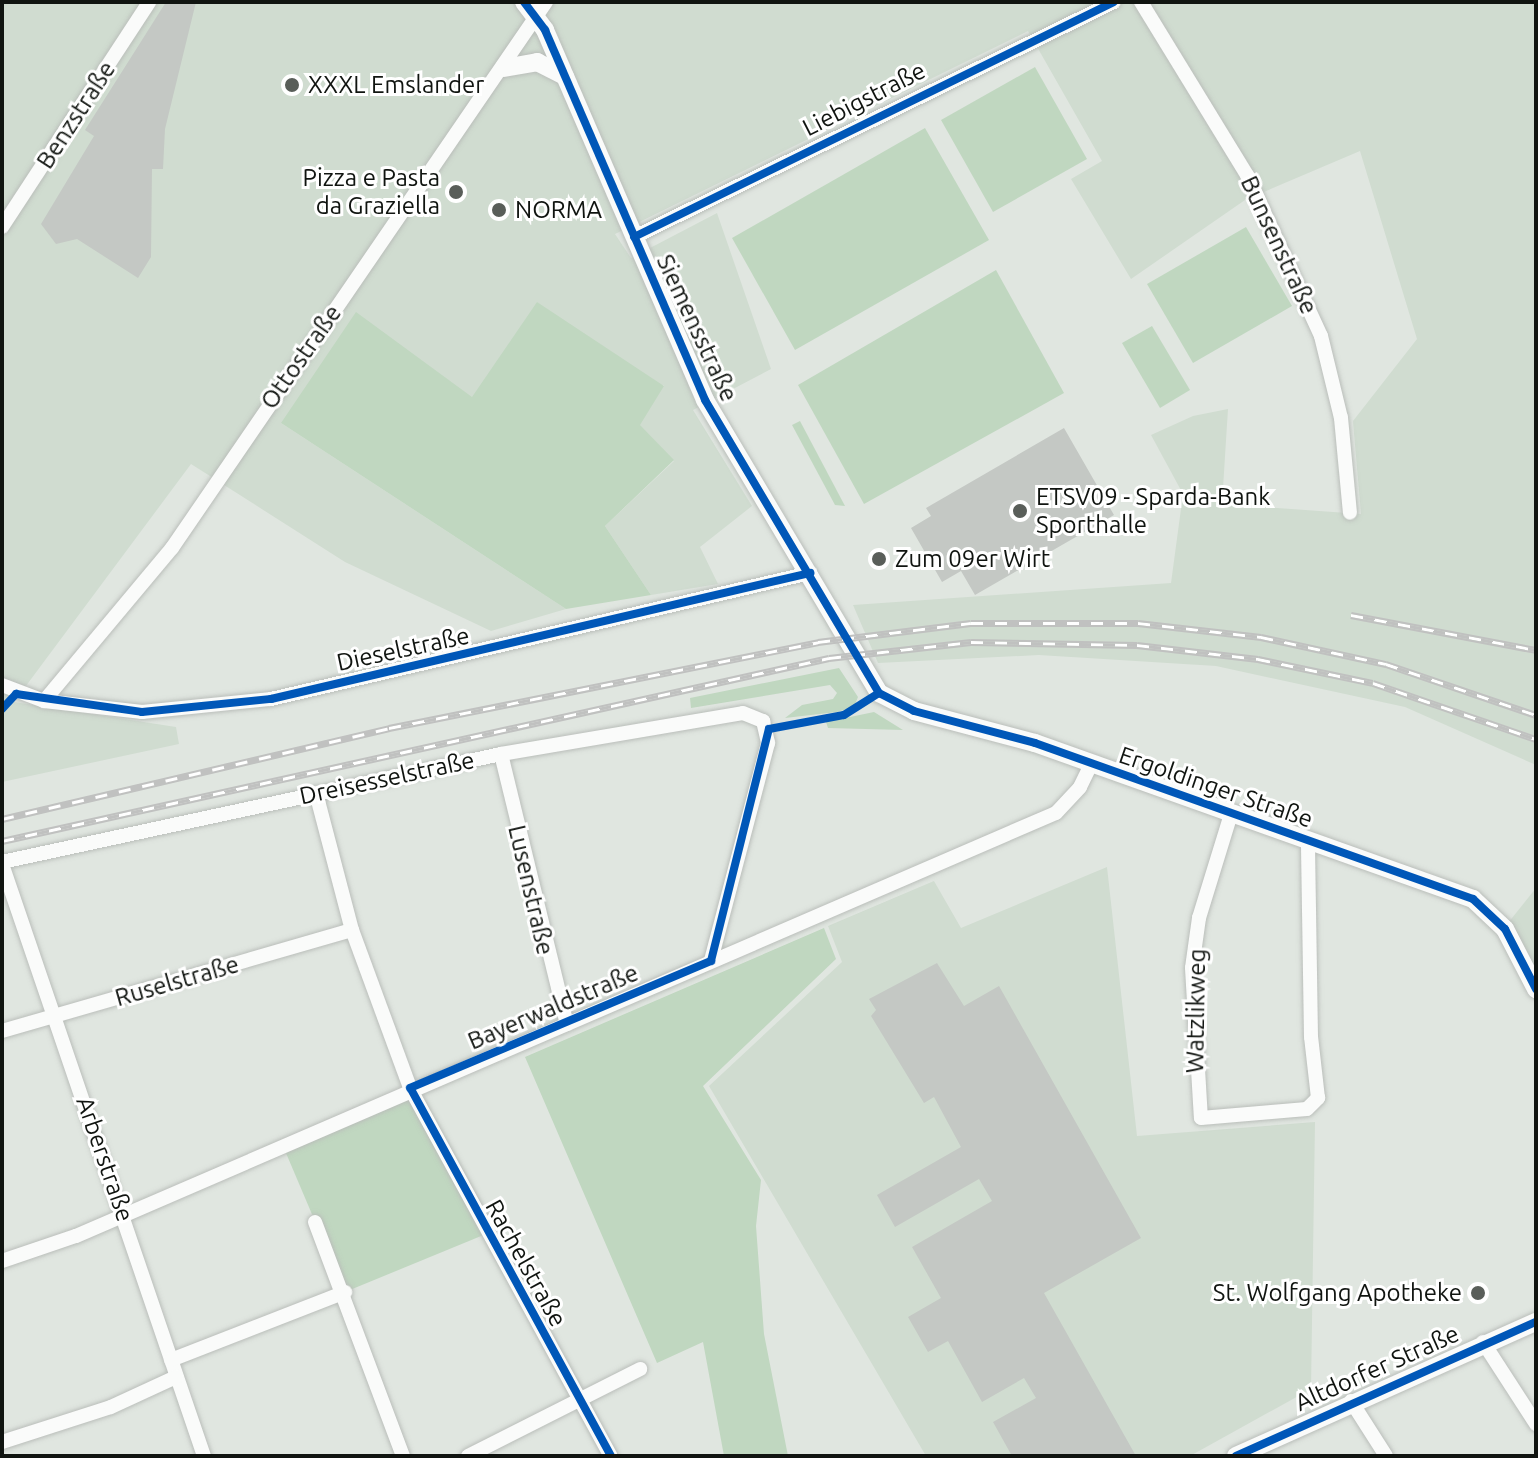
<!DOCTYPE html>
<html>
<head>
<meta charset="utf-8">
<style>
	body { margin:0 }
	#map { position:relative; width:1538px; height:1458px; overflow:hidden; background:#e0e6e0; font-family:Ubuntu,sans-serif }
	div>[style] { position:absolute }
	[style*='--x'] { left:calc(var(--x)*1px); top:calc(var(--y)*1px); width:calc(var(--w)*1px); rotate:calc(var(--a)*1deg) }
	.built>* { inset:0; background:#d0dcd0 }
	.green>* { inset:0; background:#c0d7c0 }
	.building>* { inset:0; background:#c4c8c4 }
	.roads { filter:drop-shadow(0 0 2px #babeba) drop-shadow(0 0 2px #babeba) }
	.minor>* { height:14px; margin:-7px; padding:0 7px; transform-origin:7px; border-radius:7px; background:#fafbfa }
	.major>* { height:18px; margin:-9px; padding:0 9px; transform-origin:9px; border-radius:9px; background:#fafbfa }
	.rail>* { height:7px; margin-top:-3.5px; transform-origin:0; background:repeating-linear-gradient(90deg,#fff 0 12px,#c0c1c0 0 24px); box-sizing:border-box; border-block:2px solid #c0c1c0 }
	.cycleway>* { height:8px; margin:-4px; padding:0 4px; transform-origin:4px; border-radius:4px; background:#0057b8 }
	.dots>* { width:22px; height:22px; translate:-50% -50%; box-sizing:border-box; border:4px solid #fff; border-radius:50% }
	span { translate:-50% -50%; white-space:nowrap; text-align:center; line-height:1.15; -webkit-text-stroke:6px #fff; paint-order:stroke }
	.poi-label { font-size:24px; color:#101410 }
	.left { translate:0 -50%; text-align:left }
	.right { translate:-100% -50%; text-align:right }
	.street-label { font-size:24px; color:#101410 }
	.frame { position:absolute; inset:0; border:4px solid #101410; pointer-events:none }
</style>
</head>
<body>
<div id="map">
	<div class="built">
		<div style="clip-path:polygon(2px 2px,1536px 2px,1536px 765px,1405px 707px,1216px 666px,1039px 655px,878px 663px,853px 605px,1171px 583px,1183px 494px,1151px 435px,1193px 416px,1228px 409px,1222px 504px,1361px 514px,1353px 421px,1417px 339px,1360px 151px,1245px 200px,1131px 279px,1071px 179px,1102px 161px,1028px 31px,615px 234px,631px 258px,717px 213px,771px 369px,693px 410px,752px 506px,700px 547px,718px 584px,651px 595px,605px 526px,674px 461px,639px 425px,664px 385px,472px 397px,281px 423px,566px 609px,491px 631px,345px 562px,191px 464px,14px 702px,176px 727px,179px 744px,2px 782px)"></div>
		<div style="clip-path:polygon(1107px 867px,1137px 1136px,1315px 1122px,1311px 1389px,1190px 1456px,926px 1456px,709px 1086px,842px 962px,828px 926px,934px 881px,961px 928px)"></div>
		<div style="clip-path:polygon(1536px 888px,1536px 988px,1504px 928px)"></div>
	</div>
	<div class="green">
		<div style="clip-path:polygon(1035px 67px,1087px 159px,993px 212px,941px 120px)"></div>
		<div style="clip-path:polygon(925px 128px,989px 240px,795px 350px,732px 238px)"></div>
		<div style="clip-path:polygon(1246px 227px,1292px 306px,1193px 363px,1147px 284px)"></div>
		<div style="clip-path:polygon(996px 270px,1064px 393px,864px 504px,798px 385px)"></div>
		<div style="clip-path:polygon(537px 302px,664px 386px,640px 425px,674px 460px,605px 526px,651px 595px,566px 609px,281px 423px,356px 312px,472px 397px)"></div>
		<div style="clip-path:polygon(1152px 326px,1190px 390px,1160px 408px,1122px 343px)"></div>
		<div style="clip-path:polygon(800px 421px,845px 506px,835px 505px,792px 425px)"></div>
		<div style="clip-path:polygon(839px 668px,858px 697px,854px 707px,837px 712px,785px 718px,802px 705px,833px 699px,837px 693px,830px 685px,691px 708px,690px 698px)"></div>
		<div style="clip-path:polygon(874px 712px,903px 730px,828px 728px,826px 722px)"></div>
		<div style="clip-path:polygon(824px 928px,836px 959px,703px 1086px,761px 1180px,756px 1226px,764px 1334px,788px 1456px,724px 1456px,703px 1342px,657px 1363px,525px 1057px)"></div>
		<div style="clip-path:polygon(410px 1088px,486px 1234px,345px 1292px,283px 1146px)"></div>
	</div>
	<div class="building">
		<div style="clip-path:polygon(166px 2px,196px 2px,165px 129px,163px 169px,152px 169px,151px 257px,138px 278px,77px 239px,56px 244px,41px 224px,94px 136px,85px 130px)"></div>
		<div style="clip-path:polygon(1064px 428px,1114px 515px,975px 595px,961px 571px,942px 582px,911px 528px,931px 516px,926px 508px)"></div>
		<div style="clip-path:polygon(937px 963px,964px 1006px,999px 986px,1141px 1238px,1044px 1293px,1136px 1456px,1012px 1456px,993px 1422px,1036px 1398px,1024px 1378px,982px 1402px,948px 1341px,928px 1352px,908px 1317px,941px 1298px,912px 1247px,992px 1201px,979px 1179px,895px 1227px,877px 1195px,961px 1147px,934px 1097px,924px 1103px,871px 1016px,876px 1010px,869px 999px)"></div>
	</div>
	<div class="roads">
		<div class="minor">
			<div style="--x:1141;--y:2;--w:203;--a:58.5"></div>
			<div style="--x:1247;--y:175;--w:177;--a:65.3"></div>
			<div style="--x:1321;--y:336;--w:84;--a:76.3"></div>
			<div style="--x:1341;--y:418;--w:95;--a:84.6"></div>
			<div style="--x:2;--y:227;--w:269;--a:-56.8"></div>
			<div style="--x:634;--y:237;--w:534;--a:-26.09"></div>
			<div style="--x:2;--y:685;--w:45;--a:20.9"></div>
			<div style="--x:44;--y:701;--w:99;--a:6.4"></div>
			<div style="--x:142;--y:712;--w:130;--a:-5.8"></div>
			<div style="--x:271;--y:699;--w:554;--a:-13.16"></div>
			<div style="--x:44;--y:701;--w:199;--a:-50.1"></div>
			<div style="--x:172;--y:548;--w:662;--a:-55.59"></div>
			<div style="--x:501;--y:754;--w:278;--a:76.3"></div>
			<div style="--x:316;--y:793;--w:142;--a:75.3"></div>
			<div style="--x:352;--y:930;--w:168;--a:69.8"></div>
			<div style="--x:410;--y:1088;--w:419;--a:61.4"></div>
			<div style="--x:1231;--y:814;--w:109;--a:107.1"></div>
			<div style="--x:1199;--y:918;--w:50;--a:98"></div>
			<div style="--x:1192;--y:968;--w:150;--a:86.6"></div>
			<div style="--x:1201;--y:1118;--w:106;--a:-4.9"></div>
			<div style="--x:1307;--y:1109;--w:16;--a:-45"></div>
			<div style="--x:1318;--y:1098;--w:61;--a:-96.5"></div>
			<div style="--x:1311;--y:1037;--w:197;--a:-90.9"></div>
			<div style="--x:2;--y:862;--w:511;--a:-12.21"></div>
			<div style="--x:501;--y:754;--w:245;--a:-9.6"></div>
			<div style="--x:743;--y:713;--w:22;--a:22"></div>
			<div style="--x:763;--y:721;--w:23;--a:77"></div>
			<div style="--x:768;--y:743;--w:225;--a:104.7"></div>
			<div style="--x:2;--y:864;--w:626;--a:71.16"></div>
			<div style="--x:2;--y:1031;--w:364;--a:-16.1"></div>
			<div style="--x:315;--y:1222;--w:250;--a:69.4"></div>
			<div style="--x:2;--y:1261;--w:78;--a:-18.7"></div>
			<div style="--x:76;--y:1236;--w:1067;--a:-23.35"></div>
			<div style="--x:1056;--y:813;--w:35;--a:-47"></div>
			<div style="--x:1080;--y:787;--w:25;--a:-64"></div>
			<div style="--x:1483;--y:1342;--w:98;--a:57.1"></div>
			<div style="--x:171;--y:1360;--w:187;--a:-21.3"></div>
			<div style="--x:1351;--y:1401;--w:65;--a:57.5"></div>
			<div style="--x:2;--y:1442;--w:114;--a:-17.8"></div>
			<div style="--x:111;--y:1407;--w:72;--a:-24.8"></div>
			<div style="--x:468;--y:1456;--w:193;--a:-26.8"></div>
		</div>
		<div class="major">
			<div style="--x:524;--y:2;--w:35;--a:53"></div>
			<div style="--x:545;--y:30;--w:403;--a:66.6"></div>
			<div style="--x:705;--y:400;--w:341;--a:59.3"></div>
			<div style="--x:879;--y:693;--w:39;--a:27"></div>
			<div style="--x:914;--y:711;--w:125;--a:14.8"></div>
			<div style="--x:1035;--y:743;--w:465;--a:19.6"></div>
			<div style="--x:1473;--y:899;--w:44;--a:43.2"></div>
			<div style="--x:1505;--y:929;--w:68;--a:62.7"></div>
			<div style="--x:504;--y:68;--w:34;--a:-10"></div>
			<div style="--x:537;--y:62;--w:31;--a:27"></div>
			<div style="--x:1236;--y:1456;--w:329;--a:-24.1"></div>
		</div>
	</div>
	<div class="rail">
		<div style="--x:1351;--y:615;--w:188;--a:10.7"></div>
		<div style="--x:2;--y:819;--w:398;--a:-13.2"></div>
		<div style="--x:389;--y:728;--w:438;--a:-11.3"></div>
		<div style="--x:818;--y:642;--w:154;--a:-7.1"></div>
		<div style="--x:971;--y:623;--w:167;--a:0"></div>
		<div style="--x:1138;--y:623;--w:124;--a:6.5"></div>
		<div style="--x:1261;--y:637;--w:128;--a:12.2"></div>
		<div style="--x:1386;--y:664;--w:158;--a:18.8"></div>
		<div style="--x:2;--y:841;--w:847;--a:-12.48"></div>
		<div style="--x:829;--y:658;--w:143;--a:-6.4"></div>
		<div style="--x:971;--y:642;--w:166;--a:1"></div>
		<div style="--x:1137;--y:645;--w:122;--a:6.6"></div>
		<div style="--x:1258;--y:659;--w:117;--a:11.8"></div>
		<div style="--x:1373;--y:683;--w:172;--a:19"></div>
	</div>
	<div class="cycleway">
		<div style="--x:524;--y:2;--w:35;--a:53"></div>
		<div style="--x:545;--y:30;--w:403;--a:66.6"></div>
		<div style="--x:705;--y:400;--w:341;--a:59.3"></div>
		<div style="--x:879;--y:693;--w:39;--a:27"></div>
		<div style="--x:914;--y:711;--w:125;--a:14.8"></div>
		<div style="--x:1035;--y:743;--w:465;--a:19.6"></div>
		<div style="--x:1473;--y:899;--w:44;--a:43.2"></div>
		<div style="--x:1505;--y:929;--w:68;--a:62.7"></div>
		<div style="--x:634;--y:237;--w:534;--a:-26.09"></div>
		<div style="--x:2;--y:709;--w:21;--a:-47"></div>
		<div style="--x:16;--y:694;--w:127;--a:8.1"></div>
		<div style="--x:142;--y:712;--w:130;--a:-5.8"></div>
		<div style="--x:271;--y:699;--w:554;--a:-13.16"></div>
		<div style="--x:611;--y:1456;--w:419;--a:-118.6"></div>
		<div style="--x:410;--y:1088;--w:327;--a:-22.9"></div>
		<div style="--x:711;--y:961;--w:239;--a:-76"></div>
		<div style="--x:769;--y:729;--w:76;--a:-10.6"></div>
		<div style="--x:844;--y:715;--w:41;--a:-32.2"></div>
		<div style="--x:1236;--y:1456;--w:329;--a:-24.1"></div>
	</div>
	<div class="dots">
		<div style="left:292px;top:85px;background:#595e59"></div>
		<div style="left:456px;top:192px;background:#595e59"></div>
		<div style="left:499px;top:210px;background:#595e59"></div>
		<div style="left:1020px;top:511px;background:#595e59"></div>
		<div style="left:879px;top:559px;background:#595e59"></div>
		<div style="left:1478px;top:1293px;background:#595e59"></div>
	</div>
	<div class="poi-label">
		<span class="left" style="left:308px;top:85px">XXXL Emslander</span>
		<span class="right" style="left:440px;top:192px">Pizza e Pasta<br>da Graziella</span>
		<span class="left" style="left:515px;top:210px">NORMA</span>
		<span class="left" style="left:1036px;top:511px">ETSV09 - Sparda-Bank<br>Sporthalle</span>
		<span class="left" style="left:895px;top:559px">Zum 09er Wirt</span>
		<span class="right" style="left:1462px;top:1293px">St. Wolfgang Apotheke</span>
	</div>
	<div class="street-label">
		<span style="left:864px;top:99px;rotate:-27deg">Liebigstraße</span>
		<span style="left:76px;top:115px;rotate:-57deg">Benzstraße</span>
		<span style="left:1279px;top:245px;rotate:65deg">Bunsenstraße</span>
		<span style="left:697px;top:328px;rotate:65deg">Siemensstraße</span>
		<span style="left:301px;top:357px;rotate:-55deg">Ottostraße</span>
		<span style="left:403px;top:649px;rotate:-12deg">Dieselstraße</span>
		<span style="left:387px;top:778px;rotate:-12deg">Dreisesselstraße</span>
		<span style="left:1216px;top:787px;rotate:19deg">Ergoldinger Straße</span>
		<span style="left:531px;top:890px;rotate:77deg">Lusenstraße</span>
		<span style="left:177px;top:981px;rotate:-16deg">Ruselstraße</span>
		<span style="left:553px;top:1007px;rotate:-23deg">Bayerwaldstraße</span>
		<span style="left:1196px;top:1011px;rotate:-89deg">Watzlikweg</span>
		<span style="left:105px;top:1159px;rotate:71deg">Arberstraße</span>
		<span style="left:526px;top:1263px;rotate:61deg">Rachelstraße</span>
		<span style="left:1377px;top:1368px;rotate:-24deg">Altdorfer Straße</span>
	</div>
	<div class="frame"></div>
</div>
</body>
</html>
